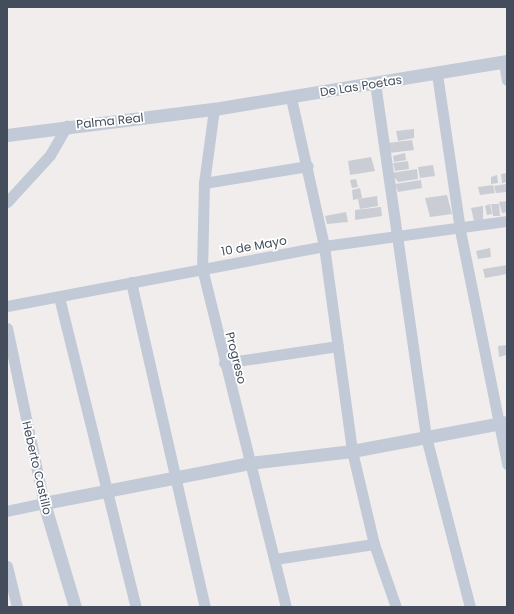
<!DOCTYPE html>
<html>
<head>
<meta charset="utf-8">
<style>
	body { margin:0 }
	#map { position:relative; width:514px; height:614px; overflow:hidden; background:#f0edec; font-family:Poppins,sans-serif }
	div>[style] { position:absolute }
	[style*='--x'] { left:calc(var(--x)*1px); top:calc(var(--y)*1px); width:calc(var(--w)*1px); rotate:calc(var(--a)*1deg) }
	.building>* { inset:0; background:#cbcdd5 }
	.minor>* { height:11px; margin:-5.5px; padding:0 5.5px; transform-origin:5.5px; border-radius:5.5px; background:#c1cad6 }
	.tertiary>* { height:13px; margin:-6.5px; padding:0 6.5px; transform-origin:6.5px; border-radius:6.5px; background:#c1cad6 }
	span { translate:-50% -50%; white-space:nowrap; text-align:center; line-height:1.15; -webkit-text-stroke:3.5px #fff; paint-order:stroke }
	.street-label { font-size:12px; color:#434d5c }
	.frame { position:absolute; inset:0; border:8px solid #434d5c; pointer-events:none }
</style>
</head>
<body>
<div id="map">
	<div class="building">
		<div style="clip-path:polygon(414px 129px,414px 138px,398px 141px,396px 131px)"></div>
		<div style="clip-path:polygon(412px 140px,414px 150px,389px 153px,388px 143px)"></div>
		<div style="clip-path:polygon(405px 153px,406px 160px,394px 162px,393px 156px)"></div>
		<div style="clip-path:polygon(371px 157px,375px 171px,350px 175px,348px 161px)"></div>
		<div style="clip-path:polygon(408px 161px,409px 169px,395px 171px,393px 163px)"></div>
		<div style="clip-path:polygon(433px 165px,435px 176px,420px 178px,418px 167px)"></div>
		<div style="clip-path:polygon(417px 169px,418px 179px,398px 182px,391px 173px)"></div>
		<div style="clip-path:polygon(507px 173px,507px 182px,502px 183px,501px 174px)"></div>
		<div style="clip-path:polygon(497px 175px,498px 183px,491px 184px,491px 177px)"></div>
		<div style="clip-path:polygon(356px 179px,358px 187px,352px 188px,350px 180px)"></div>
		<div style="clip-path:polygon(421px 180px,422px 188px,398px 192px,395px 184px)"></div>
		<div style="clip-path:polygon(506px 184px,507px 192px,496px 193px,494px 186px)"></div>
		<div style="clip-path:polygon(493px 185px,495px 193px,480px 195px,478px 187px)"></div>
		<div style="clip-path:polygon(360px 188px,362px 198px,353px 200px,352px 190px)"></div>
		<div style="clip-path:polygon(447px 195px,452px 214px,430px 217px,425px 198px)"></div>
		<div style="clip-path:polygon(377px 196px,378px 206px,360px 209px,358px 199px)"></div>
		<div style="clip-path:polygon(507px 201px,507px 212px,502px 213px,499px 202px)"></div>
		<div style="clip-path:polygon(490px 204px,492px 214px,487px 215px,485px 206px)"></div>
		<div style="clip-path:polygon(491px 204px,499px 204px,500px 216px,493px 216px)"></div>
		<div style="clip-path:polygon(483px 206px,483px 220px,474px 221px,471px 208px)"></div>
		<div style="clip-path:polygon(381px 207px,382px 216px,355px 220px,355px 210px)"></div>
		<div style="clip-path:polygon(346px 212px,348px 222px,327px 224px,325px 216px)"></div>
		<div style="clip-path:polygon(490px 248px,491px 257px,478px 259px,476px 251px)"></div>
		<div style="clip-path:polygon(507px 265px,507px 274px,485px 278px,483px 269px)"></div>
		<div style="clip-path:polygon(507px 345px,507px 355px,499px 357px,498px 346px)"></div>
	</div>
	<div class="minor">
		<div style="--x:504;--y:62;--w:18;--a:81"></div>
		<div style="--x:437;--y:74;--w:158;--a:81.6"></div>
		<div style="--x:460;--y:230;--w:239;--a:78.6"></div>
		<div style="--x:375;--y:83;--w:358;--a:81.8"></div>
		<div style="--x:426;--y:437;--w:176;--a:75.5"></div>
		<div style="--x:291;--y:98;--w:152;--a:77.4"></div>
		<div style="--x:324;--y:246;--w:207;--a:82.2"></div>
		<div style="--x:352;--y:451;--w:96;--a:76.7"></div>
		<div style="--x:374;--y:544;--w:67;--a:70.8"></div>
		<div style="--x:214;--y:109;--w:75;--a:97.7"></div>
		<div style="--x:204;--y:183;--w:85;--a:91.3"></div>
		<div style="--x:202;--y:268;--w:349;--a:76.1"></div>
		<div style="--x:204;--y:183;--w:105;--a:-9.3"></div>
		<div style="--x:7;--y:202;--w:64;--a:-47.5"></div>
		<div style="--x:50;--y:155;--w:34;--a:-60"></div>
		<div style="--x:131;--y:282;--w:333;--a:77.2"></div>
		<div style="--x:59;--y:297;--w:319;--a:76.1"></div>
		<div style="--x:7;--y:306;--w:323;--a:-10.7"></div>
		<div style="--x:324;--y:246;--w:185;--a:-7.8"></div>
		<div style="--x:7;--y:328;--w:179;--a:78.1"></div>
		<div style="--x:44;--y:503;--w:38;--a:168"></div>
		<div style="--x:224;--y:363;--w:115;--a:-8.5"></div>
		<div style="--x:275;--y:559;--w:100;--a:-8.6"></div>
		<div style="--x:7;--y:566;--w:42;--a:76.3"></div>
	</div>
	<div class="tertiary">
		<div style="--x:7;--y:135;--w:209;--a:-7.2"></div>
		<div style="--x:214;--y:109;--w:297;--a:-9.3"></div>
		<div style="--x:75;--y:607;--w:109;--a:-106.6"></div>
		<div style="--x:44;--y:503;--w:209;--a:-11"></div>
		<div style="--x:249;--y:463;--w:104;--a:-6.6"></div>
		<div style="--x:352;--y:451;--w:158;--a:-10.6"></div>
	</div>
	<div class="street-label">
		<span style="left:361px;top:86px;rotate:-9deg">De Las Poetas</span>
		<span style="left:110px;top:121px;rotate:-6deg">Palma Real</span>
		<span style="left:254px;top:246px;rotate:-10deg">10 de Mayo</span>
		<span style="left:236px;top:358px;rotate:76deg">Progreso</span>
		<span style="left:37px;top:468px;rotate:77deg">Heberto Castillo</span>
	</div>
	<div class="frame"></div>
</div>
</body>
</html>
